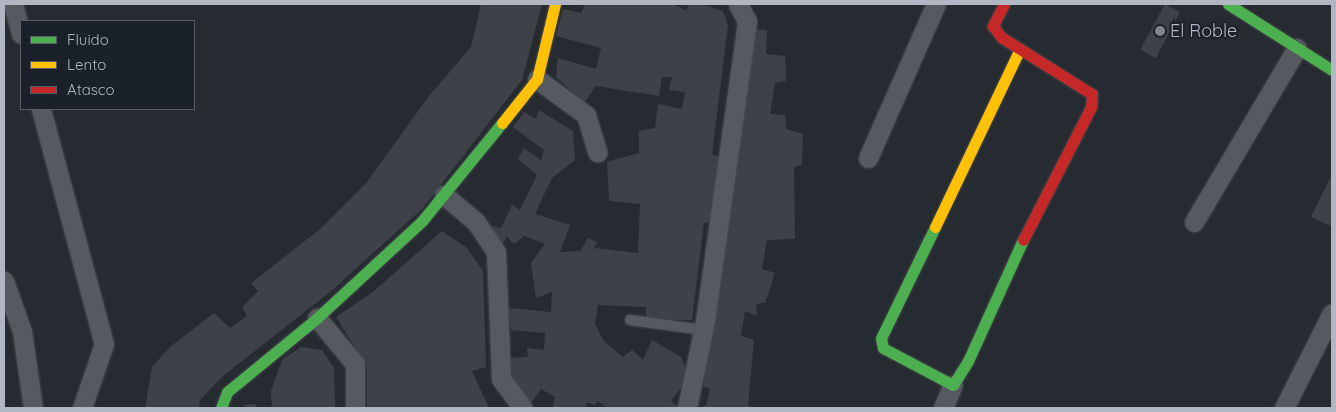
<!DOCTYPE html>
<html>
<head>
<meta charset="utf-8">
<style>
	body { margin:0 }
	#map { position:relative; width:1336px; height:412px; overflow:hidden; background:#262b31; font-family:Quicksand,sans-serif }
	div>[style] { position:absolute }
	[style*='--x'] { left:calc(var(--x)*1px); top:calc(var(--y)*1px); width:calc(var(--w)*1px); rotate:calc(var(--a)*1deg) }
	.building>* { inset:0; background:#3e4248 }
	.roads { filter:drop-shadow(0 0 1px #44474c) drop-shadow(0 0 1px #44474c) }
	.lane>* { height:10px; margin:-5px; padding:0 5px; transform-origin:5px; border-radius:5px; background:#56595f }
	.street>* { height:19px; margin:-9.5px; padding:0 9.5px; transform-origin:9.5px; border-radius:9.5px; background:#56595f }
	.fast>* { height:11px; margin:-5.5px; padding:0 5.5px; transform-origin:5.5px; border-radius:5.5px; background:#4caf50 }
	.slow>* { height:11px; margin:-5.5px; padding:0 5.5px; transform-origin:5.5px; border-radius:5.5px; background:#ffc107 }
	.jam>* { height:11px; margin:-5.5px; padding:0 5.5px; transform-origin:5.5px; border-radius:5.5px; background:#c62828 }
	.dots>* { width:14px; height:14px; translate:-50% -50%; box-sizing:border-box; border:2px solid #1b212a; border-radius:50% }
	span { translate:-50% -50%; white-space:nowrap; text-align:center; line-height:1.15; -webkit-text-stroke:4px #1b212a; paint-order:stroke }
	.poi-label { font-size:18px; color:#b0b7c2 }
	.left { translate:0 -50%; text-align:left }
	.frame { position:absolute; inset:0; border:5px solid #b0b7c2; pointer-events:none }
	.legend { position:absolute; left:20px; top:20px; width:175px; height:90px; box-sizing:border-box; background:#1b212a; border:1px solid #575d67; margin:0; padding:6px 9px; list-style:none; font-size:15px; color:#b0b7c2 }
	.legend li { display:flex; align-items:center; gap:10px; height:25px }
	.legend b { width:25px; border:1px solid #575d67 }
</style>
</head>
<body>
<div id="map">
	<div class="building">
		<div style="clip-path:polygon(481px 4px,542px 4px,522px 80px,422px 209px,330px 292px,223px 376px,200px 400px,199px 408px,145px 408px,152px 367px,170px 347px,214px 313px,230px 328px,247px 316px,242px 307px,258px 291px,251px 283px,319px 230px,367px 182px,429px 96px,471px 47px)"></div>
		<div style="clip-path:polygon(585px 4px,672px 4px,686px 10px,689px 4px,701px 4px,723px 11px,728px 25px,712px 154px,722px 158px,713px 221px,704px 223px,692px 320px,646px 320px,646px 307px,598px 305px,595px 324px,603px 340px,623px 357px,632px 350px,643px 360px,652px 340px,681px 357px,687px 371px,681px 388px,671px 401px,680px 408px,607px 408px,598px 401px,594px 405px,587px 402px,585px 408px,555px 408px,553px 407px,555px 397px,541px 389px,529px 406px,507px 375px,507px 358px,528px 357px,527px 348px,544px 350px,545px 333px,511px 330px,508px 308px,551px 312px,552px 292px,536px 298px,531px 263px,545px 244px,524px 236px,514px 244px,507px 237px,500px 248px,488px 230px,493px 226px,501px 228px,512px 205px,520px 210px,537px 175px,518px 159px,524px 148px,541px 160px,544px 150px,513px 127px,524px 112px,536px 119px,539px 110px,573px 131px,575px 160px,552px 178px,535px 214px,570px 225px,560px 252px,580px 251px,588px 238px,597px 242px,594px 248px,638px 253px,640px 204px,609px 201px,607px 162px,639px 153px,639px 131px,655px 128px,658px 104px,682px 109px,685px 92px,669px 90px,672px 77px,662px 77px,659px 96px,596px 86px,584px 103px,556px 77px,558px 58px,596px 69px,601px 48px,556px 36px,563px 9px,581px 13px)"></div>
		<div style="clip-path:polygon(1165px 4px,1180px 12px,1156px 58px,1140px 50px)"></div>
		<div style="clip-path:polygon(752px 29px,767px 30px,766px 54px,785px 56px,786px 81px,775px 83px,770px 114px,785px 115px,786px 129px,803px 134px,802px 165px,794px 167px,795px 239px,767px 240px,762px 269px,775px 273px,765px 303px,756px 304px,757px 316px,745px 311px,741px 336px,754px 340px,748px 405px,753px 408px,700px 408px,706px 405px,710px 389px,703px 386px,725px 248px)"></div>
		<div style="clip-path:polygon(1332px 174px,1332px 227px,1311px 217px)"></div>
		<div style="clip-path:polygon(442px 231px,467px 248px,483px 271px,486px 367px,472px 371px,489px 408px,367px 408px,367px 367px,336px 317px,373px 292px)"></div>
		<div style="clip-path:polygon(301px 347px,322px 350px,334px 368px,335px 408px,272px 408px,271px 391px,282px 360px)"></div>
		<div style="clip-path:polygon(256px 404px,257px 408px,244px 408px,244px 405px)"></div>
	</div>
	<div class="roads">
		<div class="lane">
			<div style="--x:630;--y:320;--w:74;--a:7.8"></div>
		</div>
		<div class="street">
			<div style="--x:13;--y:4;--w:31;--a:75"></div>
			<div style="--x:537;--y:79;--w:61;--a:36.3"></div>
			<div style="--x:586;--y:115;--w:39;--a:73"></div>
			<div style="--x:41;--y:109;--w:243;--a:75"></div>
			<div style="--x:104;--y:344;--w:68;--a:109"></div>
			<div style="--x:868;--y:158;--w:168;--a:-66.2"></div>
			<div style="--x:444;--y:195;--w:42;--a:40.2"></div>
			<div style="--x:476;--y:222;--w:36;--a:56"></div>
			<div style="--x:496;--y:252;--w:127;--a:87.7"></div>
			<div style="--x:501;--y:379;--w:36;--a:53"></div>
			<div style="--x:1194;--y:222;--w:202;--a:-59.4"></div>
			<div style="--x:4;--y:281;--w:53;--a:70.2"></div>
			<div style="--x:22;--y:331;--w:78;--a:81.9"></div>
			<div style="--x:317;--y:318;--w:60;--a:50.4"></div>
			<div style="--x:355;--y:364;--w:44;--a:90"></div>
			<div style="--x:687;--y:408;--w:89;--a:-78.3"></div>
			<div style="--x:705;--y:321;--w:303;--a:-82"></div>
			<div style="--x:747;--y:21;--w:19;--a:-118"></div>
			<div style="--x:943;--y:408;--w:25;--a:-67"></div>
			<div style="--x:1284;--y:408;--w:106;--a:-63.2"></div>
		</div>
		<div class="fast">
			<div style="--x:1228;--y:4;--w:123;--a:32.4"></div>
			<div style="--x:935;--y:227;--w:123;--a:115.9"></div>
			<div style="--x:881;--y:338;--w:10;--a:79"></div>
			<div style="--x:883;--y:348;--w:79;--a:27.9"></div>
			<div style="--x:953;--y:385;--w:28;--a:-58"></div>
			<div style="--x:968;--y:361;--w:133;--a:-65.6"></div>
			<div style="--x:221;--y:408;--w:17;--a:-69"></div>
			<div style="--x:227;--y:392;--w:117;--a:-39.4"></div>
			<div style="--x:317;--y:318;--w:143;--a:-42.7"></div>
			<div style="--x:422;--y:221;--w:127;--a:-50.8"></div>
		</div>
		<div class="slow">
			<div style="--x:502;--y:123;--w:56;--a:-51.5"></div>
			<div style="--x:537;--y:79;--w:77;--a:-76.5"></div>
			<div style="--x:935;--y:227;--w:197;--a:-64.5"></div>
		</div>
		<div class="jam">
			<div style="--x:1004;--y:4;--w:25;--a:117"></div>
			<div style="--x:993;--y:26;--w:14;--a:54"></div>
			<div style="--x:1001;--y:37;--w:107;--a:32.1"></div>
			<div style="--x:1092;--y:94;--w:13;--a:94"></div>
			<div style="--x:1091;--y:107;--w:149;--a:117.1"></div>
		</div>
	</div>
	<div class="dots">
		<div style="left:1160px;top:31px;background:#80868f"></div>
	</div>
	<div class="poi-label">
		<span class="left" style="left:1170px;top:31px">El Roble</span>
	</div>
	<div class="frame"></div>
	<ul class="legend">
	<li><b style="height:6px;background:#4caf50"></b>Fluido</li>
	<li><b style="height:6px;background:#ffc107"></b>Lento</li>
	<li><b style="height:6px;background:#c62828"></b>Atasco</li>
	</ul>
</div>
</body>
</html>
